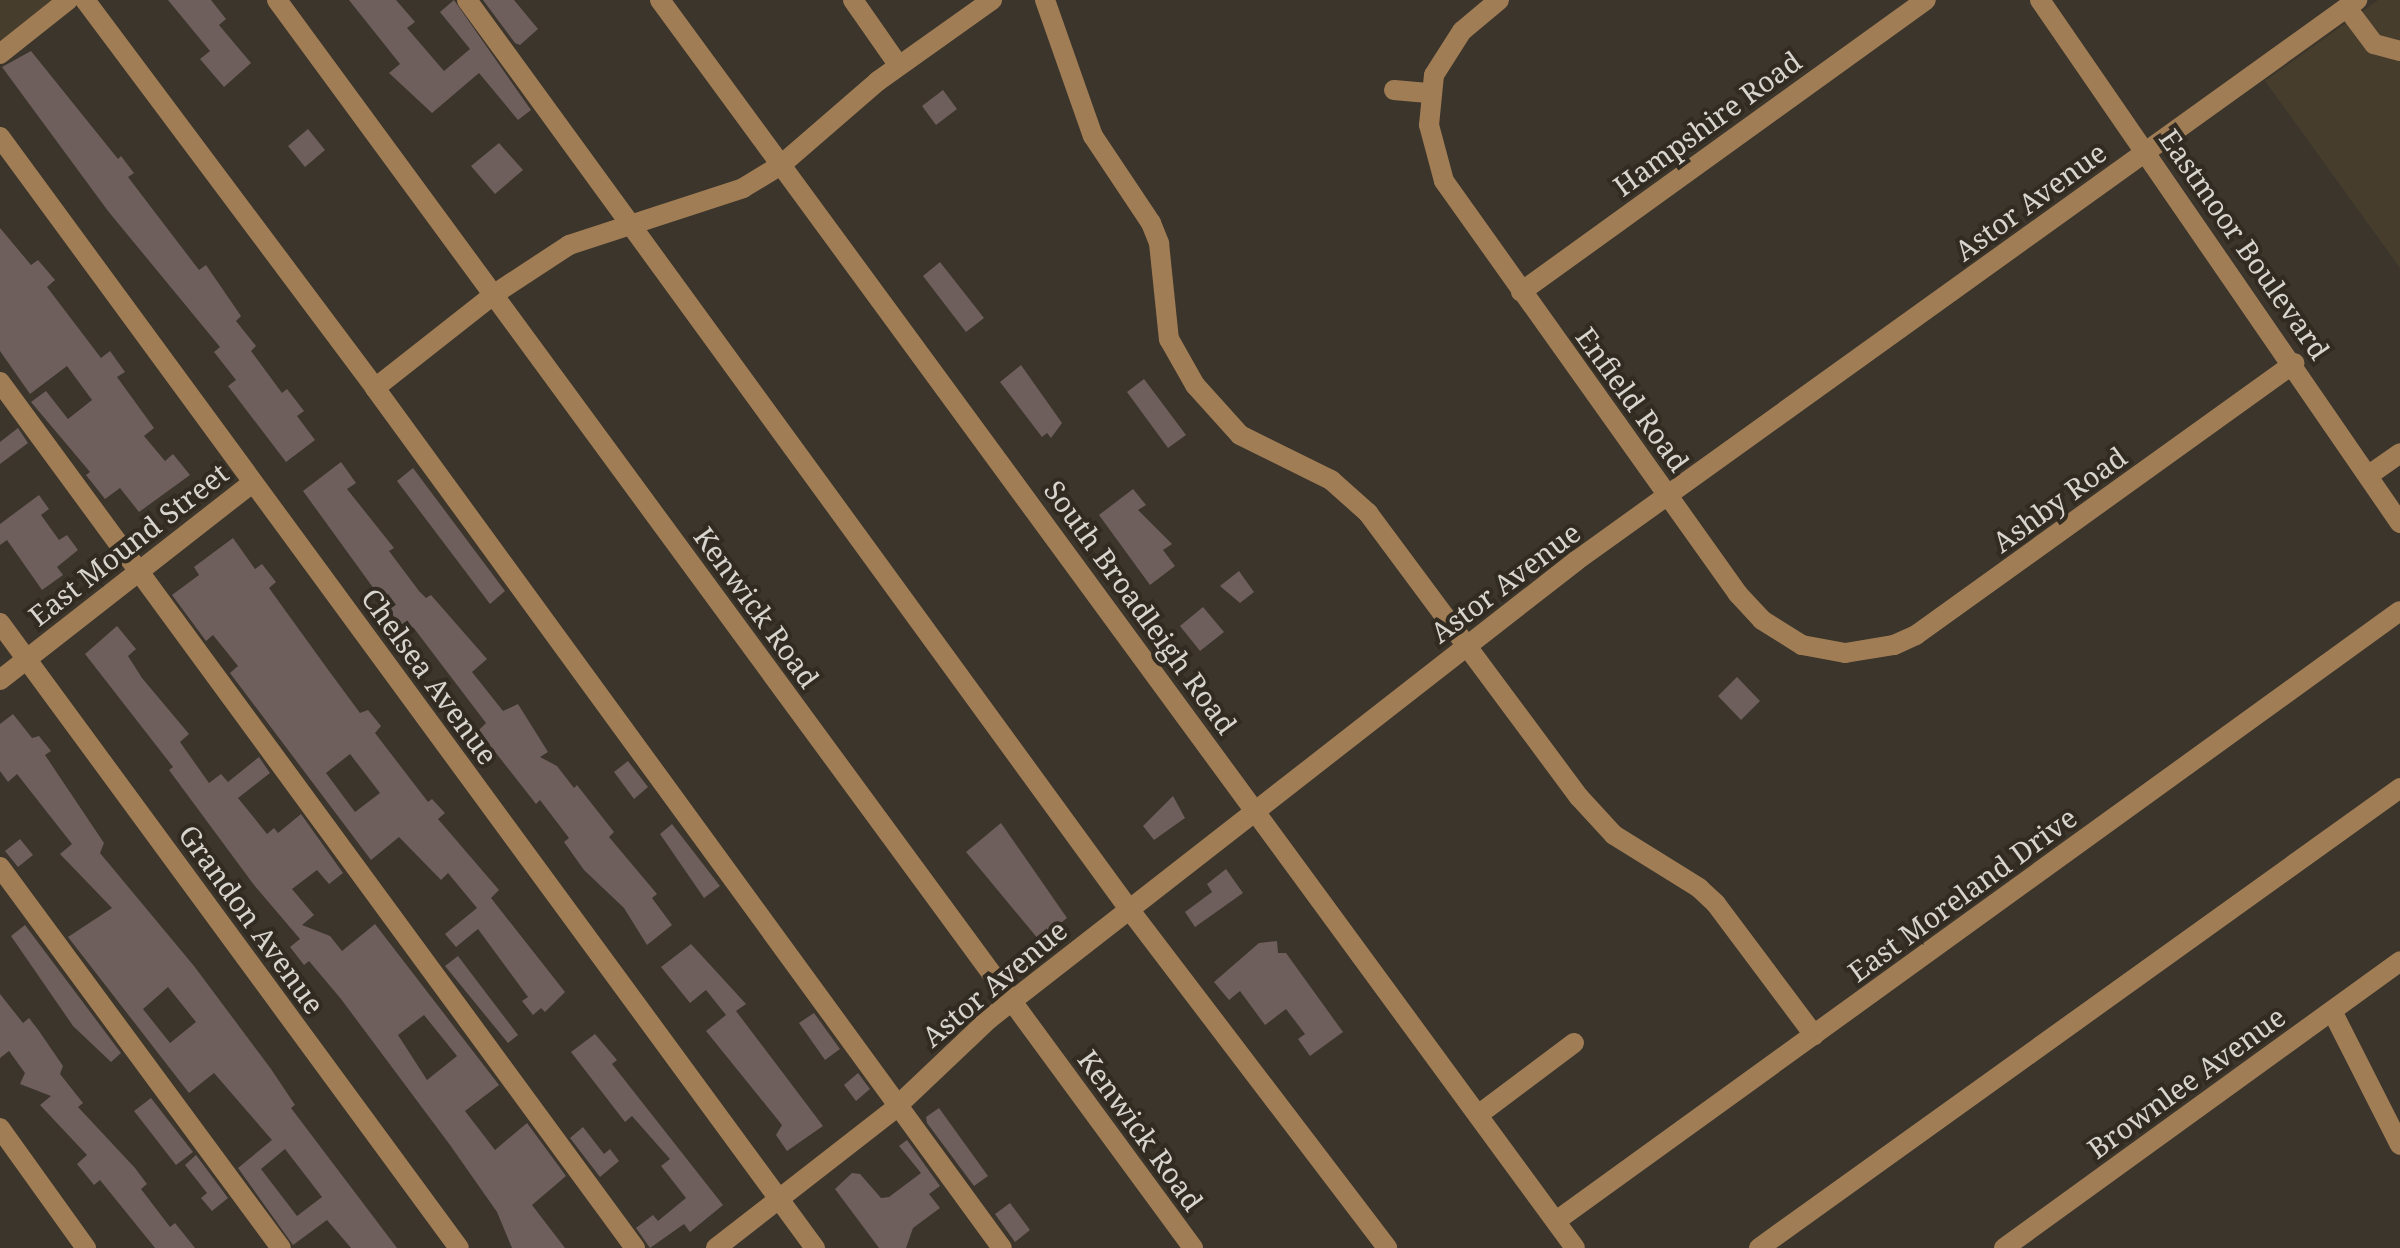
<!DOCTYPE html>
<html>
<head>
<meta charset="utf-8">
<style>
	body { margin:0 }
	#map { position:relative; width:2400px; height:1248px; overflow:hidden; background:#3b352b; font-family:"Noto Serif",serif }
	div>[style] { position:absolute }
	[style*='--x'] { left:calc(var(--x)*1px); top:calc(var(--y)*1px); width:calc(var(--w)*1px); rotate:calc(var(--a)*1deg) }
	.built>* { inset:0; background:#463d2d }
	.building>* { inset:0; background:#6e5f5d }
	.minor>* { height:20px; margin:-10px; padding:0 10px; transform-origin:10px; border-radius:10px; background:#a17d55 }
	span { translate:-50% -50%; white-space:nowrap; text-align:center; line-height:1.15; -webkit-text-stroke:8px #312b21; paint-order:stroke }
	.street-label { font-size:28px; color:#d8d4ce }
</style>
</head>
<body>
<div id="map">
	<div class="built">
		<div style="clip-path:polygon(0 0,68px 0,0 53px)"></div>
		<div style="clip-path:polygon(2378px 0,2400px 0,2400px 268px,2265px 81px)"></div>
	</div>
	<div class="building">
		<div style="clip-path:polygon(168px 0,211px 0,226px 19px,219px 25px,251px 63px,224px 87px,200px 59px,210px 51px)"></div>
		<div style="clip-path:polygon(349px 0,396px 0,415px 22px,407px 28px,444px 71px,470px 49px,440px 12px,454px 0,531px 110px,518px 120px,479px 73px,432px 113px,389px 73px,400px 64px)"></div>
		<div style="clip-path:polygon(483px 0,514px 0,538px 29px,520px 45px,515px 43px)"></div>
		<div style="clip-path:polygon(31px 51px,118px 159px,121px 156px,134px 173px,128px 177px,199px 270px,206px 265px,241px 316px,236px 321px,256px 346px,251px 351px,282px 393px,287px 389px,304px 411px,297px 416px,315px 440px,286px 462px,228px 386px,236px 380px,214px 352px,220px 347px,108px 211px,2px 67px)"></div>
		<div style="clip-path:polygon(943px 90px,957px 109px,936px 125px,922px 106px)"></div>
		<div style="clip-path:polygon(308px 129px,325px 150px,305px 167px,288px 146px)"></div>
		<div style="clip-path:polygon(499px 143px,523px 170px,495px 194px,471px 166px)"></div>
		<div style="clip-path:polygon(0 228px,31px 265px,38px 260px,55px 280px,47px 287px,101px 358px,110px 351px,125px 372px,117px 377px,154px 428px,144px 436px,165px 461px,173px 454px,190px 475px,139px 512px,120px 488px,105px 499px,86px 475px,90px 472px,31px 402px,46px 391px,68px 419px,92px 400px,67px 366px,30px 394px,0 351px)"></div>
		<div style="clip-path:polygon(940px 262px,984px 318px,966px 332px,923px 276px)"></div>
		<div style="clip-path:polygon(1021px 365px,1062px 423px,1051px 438px,1047px 433px,1042px 437px,1000px 382px)"></div>
		<div style="clip-path:polygon(1144px 379px,1186px 435px,1168px 448px,1127px 392px)"></div>
		<div style="clip-path:polygon(18px 428px,28px 443px,0 464px,0 442px)"></div>
		<div style="clip-path:polygon(341px 462px,356px 483px,347px 489px,394px 548px,389px 551px,419px 591px,426px 598px,431px 595px,487px 659px,472px 672px,503px 711px,518px 704px,548px 752px,540px 757px,557px 766px,574px 788px,577px 785px,614px 832px,609px 837px,657px 894px,652px 898px,672px 925px,647px 945px,624px 908px,584px 870px,564px 842px,569px 838px,540px 800px,536px 804px,492px 748px,479px 730px,486px 723px,413px 627px,406px 633px,303px 491px)"></div>
		<div style="clip-path:polygon(413px 468px,505px 591px,490px 604px,397px 481px)"></div>
		<div style="clip-path:polygon(1133px 489px,1146px 505px,1138px 510px,1172px 544px,1163px 550px,1175px 566px,1150px 585px,1099px 515px)"></div>
		<div style="clip-path:polygon(39px 495px,49px 509px,41px 515px,59px 540px,67px 535px,78px 550px,57px 567px,63px 575px,42px 590px,7px 540px,0 545px,0 524px)"></div>
		<div style="clip-path:polygon(evenodd,233px 538px,255px 569px,262px 564px,276px 582px,269px 588px,329px 671px,360px 713px,368px 710px,381px 726px,375px 733px,428px 802px,432px 799px,445px 813px,438px 819px,499px 890px,491px 898px,565px 992px,545px 1012px,541px 1008px,533px 1015px,522px 1001px,528px 997px,478px 929px,456px 947px,445px 934px,477px 908px,448px 873px,441px 880px,399px 837px,371px 860px,230px 673px,238px 666px,213px 635px,206px 641px,172px 595px,199px 575px,194px 567px,233px 538px,350px 754px,380px 793px,355px 812px,326px 773px,350px 754px)"></div>
		<div style="clip-path:polygon(1239px 571px,1254px 592px,1240px 603px,1220px 586px)"></div>
		<div style="clip-path:polygon(1203px 607px,1224px 632px,1200px 651px,1180px 626px)"></div>
		<div style="clip-path:polygon(evenodd,117px 626px,136px 649px,128px 656px,142px 678px,189px 734px,180px 742px,209px 783px,221px 774px,228px 782px,259px 757px,270px 773px,238px 798px,267px 834px,274px 828px,278px 833px,301px 814px,343px 873px,329px 884px,317px 870px,292px 889px,314px 915px,302px 925px,330px 936px,342px 951px,375px 924px,499px 1085px,465px 1111px,495px 1150px,527px 1123px,566px 1176px,532px 1205px,565px 1248px,512px 1248px,497px 1212px,450px 1145px,341px 999px,309px 961px,304px 965px,290px 947px,300px 939px,254px 885px,169px 770px,173px 767px,85px 654px,117px 626px,424px 1015px,457px 1056px,427px 1080px,398px 1035px,424px 1015px)"></div>
		<div style="clip-path:polygon(1737px 677px,1760px 701px,1741px 720px,1718px 696px)"></div>
		<div style="clip-path:polygon(evenodd,13px 714px,32px 738px,39px 736px,51px 751px,45px 755px,104px 843px,100px 853px,194px 966px,271px 1069px,295px 1105px,291px 1108px,397px 1248px,351px 1248px,327px 1220px,293px 1245px,238px 1168px,272px 1140px,214px 1073px,189px 1093px,68px 937px,112px 908px,60px 854px,72px 844px,17px 774px,8px 782px,0 771px,0 724px,13px 714px,168px 987px,196px 1022px,170px 1043px,143px 1009px,168px 987px,13px 714px,285px 1149px,322px 1197px,297px 1216px,261px 1169px,285px 1149px)"></div>
		<div style="clip-path:polygon(628px 761px,648px 787px,634px 799px,614px 772px)"></div>
		<div style="clip-path:polygon(1173px 796px,1185px 818px,1154px 840px,1143px 826px)"></div>
		<div style="clip-path:polygon(1001px 823px,1067px 918px,1039px 940px,966px 852px)"></div>
		<div style="clip-path:polygon(672px 824px,720px 886px,704px 898px,660px 834px)"></div>
		<div style="clip-path:polygon(20px 839px,33px 855px,18px 867px,5px 851px)"></div>
		<div style="clip-path:polygon(1226px 869px,1243px 893px,1195px 927px,1185px 912px,1212px 892px,1207px 884px)"></div>
		<div style="clip-path:polygon(25px 925px,121px 1053px,111px 1062px,73px 1026px,11px 936px)"></div>
		<div style="clip-path:polygon(1277px 941px,1278px 953px,1286px 953px,1343px 1032px,1310px 1056px,1298px 1039px,1305px 1034px,1286px 1009px,1265px 1025px,1240px 991px,1229px 1000px,1214px 982px,1259px 943px)"></div>
		<div style="clip-path:polygon(691px 944px,746px 1004px,736px 1011px,823px 1126px,787px 1151px,776px 1135px,782px 1125px,706px 1031px,726px 1015px,706px 990px,690px 1003px,661px 967px)"></div>
		<div style="clip-path:polygon(458px 956px,518px 1035px,508px 1043px,445px 966px)"></div>
		<div style="clip-path:polygon(0 994px,23px 1023px,29px 1018px,39px 1031px,63px 1066px,60px 1074px,83px 1103px,78px 1107px,135px 1168px,147px 1184px,141px 1189px,170px 1227px,175px 1223px,195px 1248px,155px 1248px,100px 1180px,94px 1185px,77px 1164px,87px 1155px,40px 1105px,51px 1096px,20px 1084px,25px 1073px,9px 1051px,0 1058px)"></div>
		<div style="clip-path:polygon(814px 1013px,840px 1049px,825px 1060px,799px 1023px)"></div>
		<div style="clip-path:polygon(595px 1034px,617px 1060px,612px 1064px,723px 1205px,690px 1232px,684px 1224px,650px 1248px,636px 1228px,653px 1215px,658px 1221px,686px 1198px,661px 1166px,670px 1159px,632px 1116px,625px 1122px,571px 1052px)"></div>
		<div style="clip-path:polygon(858px 1073px,870px 1089px,856px 1101px,844px 1085px)"></div>
		<div style="clip-path:polygon(151px 1098px,193px 1152px,176px 1165px,134px 1111px)"></div>
		<div style="clip-path:polygon(939px 1108px,988px 1176px,974px 1186px,927px 1123px,926px 1117px)"></div>
		<div style="clip-path:polygon(583px 1127px,604px 1154px,610px 1149px,619px 1161px,600px 1177px,570px 1138px)"></div>
		<div style="clip-path:polygon(907px 1140px,940px 1186px,929px 1194px,940px 1208px,913px 1228px,906px 1248px,879px 1248px,835px 1189px,852px 1173px,860px 1174px,881px 1198px,889px 1197px,921px 1173px,899px 1146px)"></div>
		<div style="clip-path:polygon(196px 1155px,228px 1198px,212px 1211px,201px 1198px,207px 1193px,185px 1165px)"></div>
		<div style="clip-path:polygon(1010px 1203px,1030px 1230px,1015px 1242px,995px 1214px)"></div>
	</div>
	<div class="minor">
		<div style="--x:85;--y:0;--w:484;--a:53.2"></div>
		<div style="--x:375;--y:388;--w:1064;--a:53.91"></div>
		<div style="--x:277;--y:0;--w:1548;--a:53.72"></div>
		<div style="--x:467;--y:0;--w:1125;--a:53.94"></div>
		<div style="--x:1129;--y:909;--w:426;--a:52.7"></div>
		<div style="--x:660;--y:0;--w:1547;--a:53.75"></div>
		<div style="--x:853;--y:0;--w:80;--a:55.1"></div>
		<div style="--x:1045;--y:0;--w:144;--a:70.6"></div>
		<div style="--x:1093;--y:136;--w:105;--a:56.3"></div>
		<div style="--x:1151;--y:223;--w:22;--a:68"></div>
		<div style="--x:1159;--y:243;--w:97;--a:84.1"></div>
		<div style="--x:1169;--y:339;--w:53;--a:60.5"></div>
		<div style="--x:1195;--y:385;--w:67;--a:48"></div>
		<div style="--x:1240;--y:435;--w:102;--a:26.3"></div>
		<div style="--x:1331;--y:480;--w:50;--a:41.7"></div>
		<div style="--x:1368;--y:513;--w:354;--a:53.4"></div>
		<div style="--x:1579;--y:797;--w:52;--a:47.4"></div>
		<div style="--x:1614;--y:835;--w:100;--a:31.9"></div>
		<div style="--x:1699;--y:888;--w:23;--a:43"></div>
		<div style="--x:1716;--y:904;--w:164;--a:53.2"></div>
		<div style="--x:1499;--y:0;--w:48;--a:140"></div>
		<div style="--x:1462;--y:31;--w:52;--a:122.5"></div>
		<div style="--x:1434;--y:75;--w:50;--a:95.7"></div>
		<div style="--x:1429;--y:125;--w:58;--a:75"></div>
		<div style="--x:1444;--y:181;--w:507;--a:54.55"></div>
		<div style="--x:1738;--y:594;--w:35;--a:47"></div>
		<div style="--x:1762;--y:620;--w:47;--a:32"></div>
		<div style="--x:1802;--y:645;--w:44;--a:10.5"></div>
		<div style="--x:1845;--y:653;--w:50;--a:-9.3"></div>
		<div style="--x:1894;--y:645;--w:24;--a:-24"></div>
		<div style="--x:1916;--y:635;--w:466;--a:-35.7"></div>
		<div style="--x:2040;--y:0;--w:635;--a:55.46"></div>
		<div style="--x:2347;--y:8;--w:45;--a:53.1"></div>
		<div style="--x:2374;--y:44;--w:27;--a:15"></div>
		<div style="--x:0;--y:54;--w:87;--a:-38.5"></div>
		<div style="--x:1394;--y:90;--w:34;--a:5"></div>
		<div style="--x:0;--y:137;--w:1378;--a:53.74"></div>
		<div style="--x:1521;--y:292;--w:499;--a:-35.8"></div>
		<div style="--x:0;--y:382;--w:1074;--a:53.75"></div>
		<div style="--x:375;--y:388;--w:150;--a:-38.2"></div>
		<div style="--x:493;--y:295;--w:91;--a:-33.3"></div>
		<div style="--x:569;--y:245;--w:183;--a:-18.1"></div>
		<div style="--x:743;--y:188;--w:44;--a:-31.2"></div>
		<div style="--x:781;--y:165;--w:128;--a:-40.9"></div>
		<div style="--x:878;--y:81;--w:140;--a:-35.4"></div>
		<div style="--x:2369;--y:475;--w:38;--a:-35"></div>
		<div style="--x:0;--y:623;--w:775;--a:53.71"></div>
		<div style="--x:0;--y:680;--w:321;--a:-38"></div>
		<div style="--x:0;--y:867;--w:473;--a:53.6"></div>
		<div style="--x:2332;--y:1011;--w:150;--a:63.1"></div>
		<div style="--x:1478;--y:1115;--w:120;--a:-36.9"></div>
		<div style="--x:0;--y:1128;--w:148;--a:54.4"></div>
		<div style="--x:1556;--y:1221;--w:1041;--a:-35.86"></div>
		<div style="--x:716;--y:1248;--w:224;--a:-37.9"></div>
		<div style="--x:893;--y:1110;--w:132;--a:-43.5"></div>
		<div style="--x:989;--y:1019;--w:745;--a:-37.96"></div>
		<div style="--x:1576;--y:561;--w:962;--a:-35.69"></div>
		<div style="--x:1759;--y:1248;--w:789;--a:-35.66"></div>
		<div style="--x:2004;--y:1248;--w:489;--a:-35.9"></div>
	</div>
	<div class="street-label">
		<span style="left:1707px;top:123px;rotate:-36deg">Hampshire Road</span>
		<span style="left:2030px;top:201px;rotate:-36deg">Astor Avenue</span>
		<span style="left:2245px;top:244px;rotate:55deg">Eastmoor Boulevard</span>
		<span style="left:1633px;top:399px;rotate:54deg">Enfield Road</span>
		<span style="left:2059px;top:499px;rotate:-36deg">Ashby Road</span>
		<span style="left:128px;top:544px;rotate:-38deg">East Mound Street</span>
		<span style="left:1505px;top:582px;rotate:-37deg">Astor Avenue</span>
		<span style="left:757px;top:607px;rotate:54deg">Kenwick Road</span>
		<span style="left:1141px;top:607px;rotate:54deg">South Broadleigh Road</span>
		<span style="left:430px;top:676px;rotate:54deg">Chelsea Avenue</span>
		<span style="left:1962px;top:894px;rotate:-36deg">East Moreland Drive</span>
		<span style="left:252px;top:919px;rotate:54deg">Grandon Avenue</span>
		<span style="left:994px;top:983px;rotate:-40deg">Astor Avenue</span>
		<span style="left:2186px;top:1082px;rotate:-36deg">Brownlee Avenue</span>
		<span style="left:1141px;top:1130px;rotate:54deg">Kenwick Road</span>
	</div>
</div>
</body>
</html>
